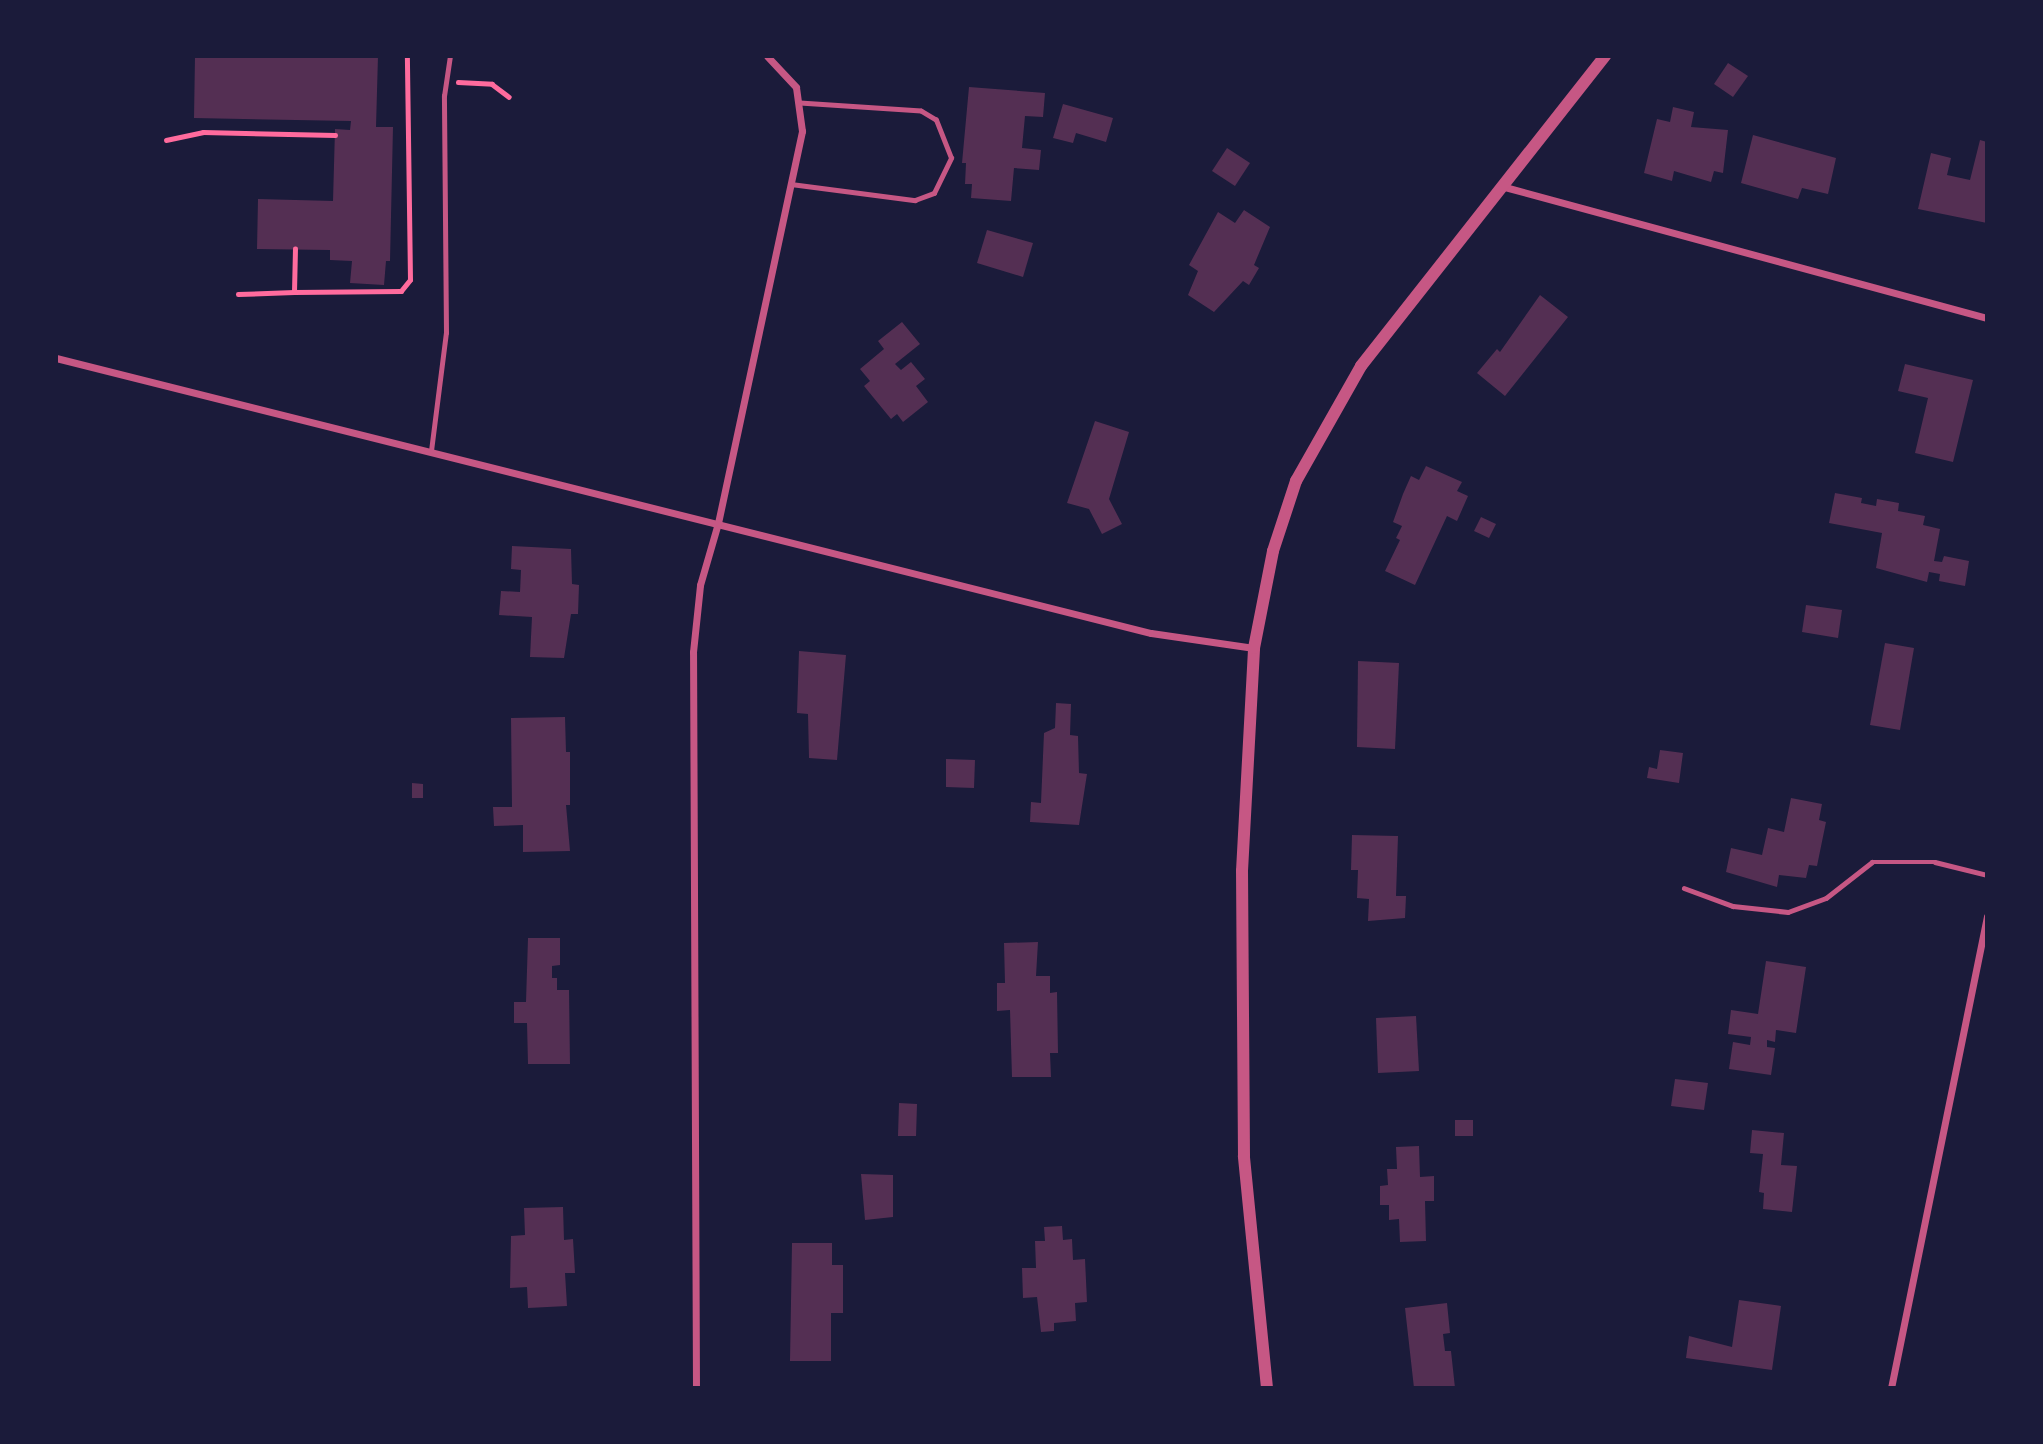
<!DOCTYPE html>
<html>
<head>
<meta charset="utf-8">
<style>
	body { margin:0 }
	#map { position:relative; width:2043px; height:1444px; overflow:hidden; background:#1b1b3a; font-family:Roboto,sans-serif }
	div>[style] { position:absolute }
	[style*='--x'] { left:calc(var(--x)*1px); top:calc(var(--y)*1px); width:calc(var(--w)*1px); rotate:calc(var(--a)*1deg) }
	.building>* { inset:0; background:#542f53 }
	.path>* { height:4.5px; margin:-2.25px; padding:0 2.25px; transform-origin:2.25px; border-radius:2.25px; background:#ff6b9d }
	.service>* { height:4.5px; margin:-2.25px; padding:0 2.25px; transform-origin:2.25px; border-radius:2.25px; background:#c65784 }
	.minor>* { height:7px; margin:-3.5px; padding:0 3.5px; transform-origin:3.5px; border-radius:3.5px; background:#c65784 }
	.tertiary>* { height:12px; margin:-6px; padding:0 6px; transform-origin:6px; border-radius:6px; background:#c65784 }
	span { translate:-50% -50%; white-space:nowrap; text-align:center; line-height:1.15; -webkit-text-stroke:7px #1b1b3a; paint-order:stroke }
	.frame { position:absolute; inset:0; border:58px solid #1b1b3a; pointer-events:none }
</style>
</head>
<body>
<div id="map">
	<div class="building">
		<div style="clip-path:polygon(195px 56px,378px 56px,376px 127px,393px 127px,390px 261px,386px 261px,384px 285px,350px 283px,352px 261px,330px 260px,330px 250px,257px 249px,258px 199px,333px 201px,335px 129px,350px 130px,351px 121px,194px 118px)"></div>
		<div style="clip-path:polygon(1728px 63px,1748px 76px,1733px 97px,1714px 84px)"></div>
		<div style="clip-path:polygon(969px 87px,1045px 93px,1043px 117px,1025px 116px,1022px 148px,1041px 150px,1039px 170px,1014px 168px,1011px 201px,971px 198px,972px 184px,965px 184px,966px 163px,962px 163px)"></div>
		<div style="clip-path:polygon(1063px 104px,1113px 118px,1106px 142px,1076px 133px,1073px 143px,1053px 138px)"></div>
		<div style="clip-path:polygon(1673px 107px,1694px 112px,1691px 127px,1728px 130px,1723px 173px,1714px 171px,1711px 182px,1674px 171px,1672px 181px,1644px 173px,1657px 119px,1670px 122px)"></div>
		<div style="clip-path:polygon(1753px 135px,1836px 158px,1828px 194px,1802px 188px,1798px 199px,1741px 183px)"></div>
		<div style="clip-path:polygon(1980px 140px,1987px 142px,1987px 223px,1918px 209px,1931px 153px,1951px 158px,1947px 175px,1970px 180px)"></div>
		<div style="clip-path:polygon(1227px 148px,1250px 163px,1235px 186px,1212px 171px)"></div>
		<div style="clip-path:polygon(1244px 210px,1270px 227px,1254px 265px,1259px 268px,1249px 285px,1243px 281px,1214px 312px,1188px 295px,1198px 271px,1189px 265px,1218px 212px,1235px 223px)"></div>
		<div style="clip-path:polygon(987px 230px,1033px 243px,1023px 277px,977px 263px)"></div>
		<div style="clip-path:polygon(1540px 295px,1568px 317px,1505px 396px,1477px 373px,1497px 349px,1500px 352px)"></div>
		<div style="clip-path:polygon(902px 322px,920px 344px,895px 364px,901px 370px,911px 362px,925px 379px,916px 386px,928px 402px,903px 422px,897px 414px,891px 419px,864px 386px,870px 381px,860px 369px,884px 349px,878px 341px)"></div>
		<div style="clip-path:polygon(1905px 364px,1973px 380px,1953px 462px,1915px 453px,1928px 398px,1898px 391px)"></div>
		<div style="clip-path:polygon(1095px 421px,1129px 432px,1109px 499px,1122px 524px,1102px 534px,1089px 509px,1067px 503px)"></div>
		<div style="clip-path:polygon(1426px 466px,1462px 482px,1457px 491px,1468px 496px,1457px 521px,1447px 516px,1415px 585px,1385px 571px,1400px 540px,1396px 538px,1402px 526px,1393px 522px,1403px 494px,1411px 476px,1419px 480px)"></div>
		<div style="clip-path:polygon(1835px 493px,1862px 498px,1861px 503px,1876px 506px,1877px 499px,1899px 503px,1898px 511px,1925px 516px,1923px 525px,1940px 529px,1934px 561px,1942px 562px,1944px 556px,1969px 561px,1965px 586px,1939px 581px,1940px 574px,1929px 572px,1927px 582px,1876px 568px,1882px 533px,1829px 523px)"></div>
		<div style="clip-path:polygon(1481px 517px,1496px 524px,1489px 538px,1474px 531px)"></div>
		<div style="clip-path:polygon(512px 546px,571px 549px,572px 584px,579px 585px,578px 614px,571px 614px,564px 658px,530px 657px,532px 617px,499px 615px,501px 591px,520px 592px,521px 570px,511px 569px)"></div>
		<div style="clip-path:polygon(1806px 605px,1842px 610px,1838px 638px,1802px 632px)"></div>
		<div style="clip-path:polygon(1885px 643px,1914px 648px,1900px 730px,1870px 725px)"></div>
		<div style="clip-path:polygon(799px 651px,846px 655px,837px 760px,809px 758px,808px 714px,797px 713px)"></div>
		<div style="clip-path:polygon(1358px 661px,1399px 663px,1395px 749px,1357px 747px)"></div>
		<div style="clip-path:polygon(1056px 703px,1071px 704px,1070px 735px,1078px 736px,1079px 773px,1087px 774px,1079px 825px,1030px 822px,1031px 802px,1041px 803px,1044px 733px,1055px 728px)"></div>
		<div style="clip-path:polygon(565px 717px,566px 752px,570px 752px,570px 805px,566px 805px,570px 851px,523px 852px,523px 825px,494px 826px,493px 807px,512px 807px,511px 718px)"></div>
		<div style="clip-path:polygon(1660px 750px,1683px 753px,1679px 783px,1647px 778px,1649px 767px,1657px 769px)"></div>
		<div style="clip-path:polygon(946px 759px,975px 760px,974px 788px,946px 787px)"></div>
		<div style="clip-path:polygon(412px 783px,423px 784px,423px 798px,412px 798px)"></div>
		<div style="clip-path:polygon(1791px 798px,1822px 804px,1819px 820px,1826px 822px,1817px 866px,1809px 865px,1806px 878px,1779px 875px,1777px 887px,1726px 872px,1731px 848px,1762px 855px,1768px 828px,1784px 832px)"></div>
		<div style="clip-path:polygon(1352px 835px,1398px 836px,1396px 896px,1406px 896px,1405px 918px,1368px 921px,1369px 899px,1357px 898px,1358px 870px,1351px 870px)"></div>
		<div style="clip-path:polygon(528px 938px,560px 938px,560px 965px,552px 966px,552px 978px,557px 978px,557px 990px,569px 990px,570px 1064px,528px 1064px,527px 1023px,514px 1023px,514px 1002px,526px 1002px)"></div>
		<div style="clip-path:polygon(1038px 942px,1036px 976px,1050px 976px,1050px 993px,1057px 992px,1058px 1053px,1050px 1053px,1051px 1077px,1012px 1077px,1010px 1010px,997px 1011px,997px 983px,1005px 983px,1004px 943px)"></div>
		<div style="clip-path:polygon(1766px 961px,1806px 967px,1796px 1033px,1776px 1030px,1775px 1042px,1767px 1040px,1767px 1047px,1775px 1048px,1771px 1075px,1729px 1069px,1733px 1042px,1750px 1045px,1751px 1037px,1728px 1034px,1731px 1010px,1758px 1014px)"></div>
		<div style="clip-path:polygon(1416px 1016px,1419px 1071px,1378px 1073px,1376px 1018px)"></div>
		<div style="clip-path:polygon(1675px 1079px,1708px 1083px,1704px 1110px,1671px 1106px)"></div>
		<div style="clip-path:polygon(899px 1103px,917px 1104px,916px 1136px,898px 1136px)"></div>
		<div style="clip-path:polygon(1455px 1120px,1473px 1120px,1473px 1136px,1455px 1136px)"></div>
		<div style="clip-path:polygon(1752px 1130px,1784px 1133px,1781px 1165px,1797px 1166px,1792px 1212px,1763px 1209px,1764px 1193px,1759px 1192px,1763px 1154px,1750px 1153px)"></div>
		<div style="clip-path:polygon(1419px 1146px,1420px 1177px,1434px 1176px,1434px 1201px,1425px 1201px,1426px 1241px,1400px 1242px,1399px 1219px,1389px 1220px,1389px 1205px,1380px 1205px,1380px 1186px,1388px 1185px,1387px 1169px,1397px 1169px,1396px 1147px)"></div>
		<div style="clip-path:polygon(861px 1174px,893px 1175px,893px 1217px,865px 1220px)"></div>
		<div style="clip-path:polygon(563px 1207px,564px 1240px,573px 1239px,575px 1273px,565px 1273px,567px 1306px,528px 1308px,527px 1287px,510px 1288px,511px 1236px,525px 1235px,524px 1208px)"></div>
		<div style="clip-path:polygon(1062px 1226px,1063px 1240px,1072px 1239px,1073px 1260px,1085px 1259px,1087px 1302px,1075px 1303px,1076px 1321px,1054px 1323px,1054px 1331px,1041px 1332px,1037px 1297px,1023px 1298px,1022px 1268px,1036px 1268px,1035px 1241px,1045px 1241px,1044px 1227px)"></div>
		<div style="clip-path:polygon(792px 1243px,832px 1243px,832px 1265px,843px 1265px,843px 1313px,831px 1313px,831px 1361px,790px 1361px)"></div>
		<div style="clip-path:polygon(1739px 1300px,1781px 1306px,1772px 1370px,1686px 1358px,1689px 1336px,1732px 1347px)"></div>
		<div style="clip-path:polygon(1447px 1303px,1450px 1333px,1443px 1334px,1445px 1351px,1451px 1351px,1455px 1388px,1414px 1388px,1405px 1308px)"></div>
	</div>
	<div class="path">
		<div style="--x:458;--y:82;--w:34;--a:3"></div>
		<div style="--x:492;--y:84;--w:21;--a:37"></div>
		<div style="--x:166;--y:140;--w:38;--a:-12"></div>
		<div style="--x:203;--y:132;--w:132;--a:1.3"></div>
		<div style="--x:294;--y:292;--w:107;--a:-0.5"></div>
		<div style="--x:401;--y:291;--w:14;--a:-51"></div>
		<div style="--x:410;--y:280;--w:224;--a:-90.8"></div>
		<div style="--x:238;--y:294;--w:56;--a:-2"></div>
		<div style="--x:294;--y:292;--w:43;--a:-88.7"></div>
	</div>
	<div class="service">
		<div style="--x:791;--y:184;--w:125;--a:7.4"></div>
		<div style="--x:915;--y:200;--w:20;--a:-20"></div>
		<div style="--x:934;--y:193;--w:39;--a:-64"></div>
		<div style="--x:951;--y:158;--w:41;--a:-111.5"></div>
		<div style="--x:936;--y:120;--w:17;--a:-149"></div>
		<div style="--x:921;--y:111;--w:121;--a:-176.2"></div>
		<div style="--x:431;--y:451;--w:119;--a:-82.8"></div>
		<div style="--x:446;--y:333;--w:237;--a:-90.5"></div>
		<div style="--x:444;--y:96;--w:40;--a:-81.5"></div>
		<div style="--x:1684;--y:888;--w:52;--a:20.2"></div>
		<div style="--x:1733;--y:906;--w:55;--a:6.2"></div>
		<div style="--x:1788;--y:912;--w:40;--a:-20.2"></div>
		<div style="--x:1826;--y:898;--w:58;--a:-38"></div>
		<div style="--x:1872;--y:862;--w:63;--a:0"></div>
		<div style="--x:1935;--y:862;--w:54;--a:14"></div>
	</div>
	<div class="minor">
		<div style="--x:1501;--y:186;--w:504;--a:15.2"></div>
		<div style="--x:56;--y:358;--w:1129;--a:14.1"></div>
		<div style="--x:1151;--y:633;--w:104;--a:8.3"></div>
		<div style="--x:696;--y:1388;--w:736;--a:-90.23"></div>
		<div style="--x:693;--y:652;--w:67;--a:-84"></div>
		<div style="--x:700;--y:585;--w:65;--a:-73.8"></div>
		<div style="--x:718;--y:523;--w:401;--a:-77.9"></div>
		<div style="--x:802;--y:131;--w:44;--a:-97.8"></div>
		<div style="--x:796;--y:87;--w:42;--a:-133.1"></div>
		<div style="--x:1891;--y:1388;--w:481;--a:-78.5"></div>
	</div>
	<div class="tertiary">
		<div style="--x:1267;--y:1388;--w:233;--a:-95.7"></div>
		<div style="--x:1244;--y:1156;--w:285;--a:-90.4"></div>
		<div style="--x:1242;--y:871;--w:223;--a:-86.9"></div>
		<div style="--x:1254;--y:648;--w:99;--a:-78.9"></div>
		<div style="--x:1273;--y:551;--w:74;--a:-71.8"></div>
		<div style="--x:1296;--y:481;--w:132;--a:-60.5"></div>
		<div style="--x:1361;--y:366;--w:395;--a:-51.8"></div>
	</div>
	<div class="frame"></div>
</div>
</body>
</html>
